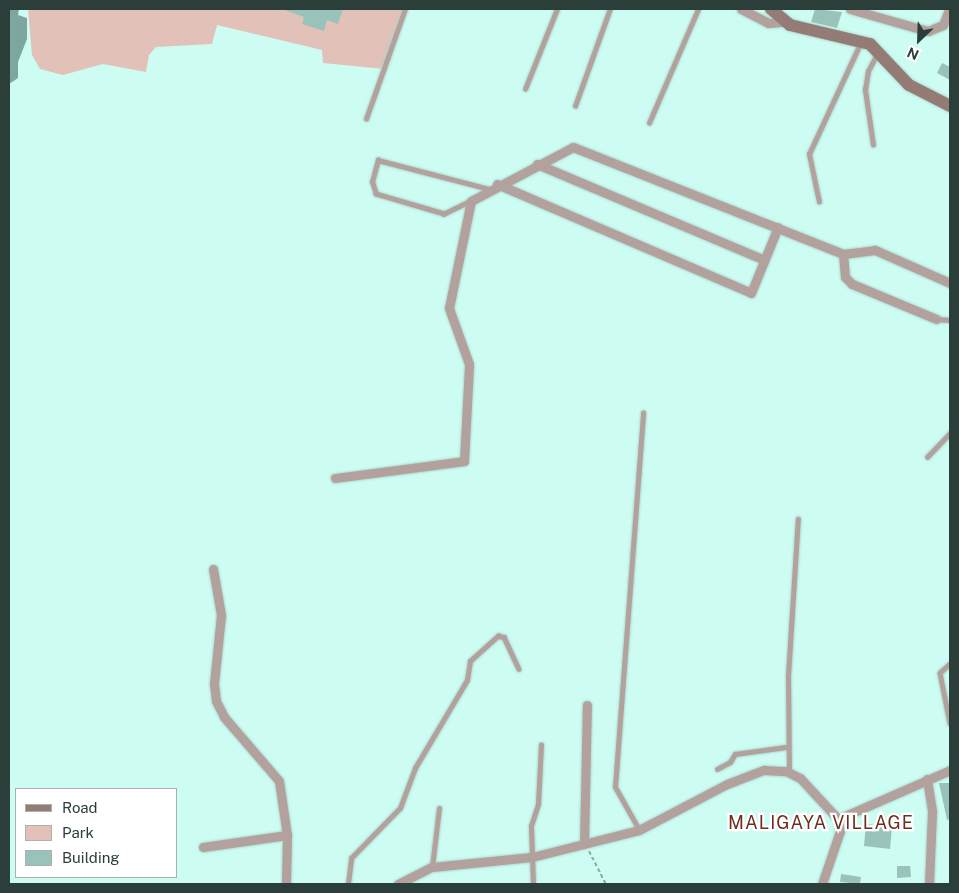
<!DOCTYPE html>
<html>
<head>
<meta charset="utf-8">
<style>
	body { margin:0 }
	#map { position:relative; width:959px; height:893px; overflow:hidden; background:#cdfcf2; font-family:"Public Sans",sans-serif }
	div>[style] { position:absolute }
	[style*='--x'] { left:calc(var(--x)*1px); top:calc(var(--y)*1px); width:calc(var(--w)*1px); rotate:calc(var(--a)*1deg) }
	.green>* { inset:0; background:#e2c1b9 }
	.water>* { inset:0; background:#7da69e }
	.building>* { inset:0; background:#99c3ba }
	.path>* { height:2px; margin-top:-1px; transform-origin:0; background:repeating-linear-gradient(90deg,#8aaea6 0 4px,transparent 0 6.5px) }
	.roads { filter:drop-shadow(0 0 1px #add6cd) drop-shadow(0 0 1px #add6cd) }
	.lane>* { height:4.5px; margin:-2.25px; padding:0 2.25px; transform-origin:2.25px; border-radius:2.25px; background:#b3a19d }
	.street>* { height:9px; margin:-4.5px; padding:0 4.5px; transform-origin:4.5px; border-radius:4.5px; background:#b3a19d }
	.secondary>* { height:12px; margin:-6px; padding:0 6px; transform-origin:6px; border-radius:6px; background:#957b75 }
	span { translate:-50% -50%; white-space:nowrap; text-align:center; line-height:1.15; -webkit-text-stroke:4.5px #fff; paint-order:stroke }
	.neighbourhood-label { font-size:18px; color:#702c1d; letter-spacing:1px }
	.frame { position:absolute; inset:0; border:10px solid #2b3e3a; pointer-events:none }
	.legend { position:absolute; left:15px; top:788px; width:162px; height:90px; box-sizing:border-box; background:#fff; border:1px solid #aab2b0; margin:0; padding:6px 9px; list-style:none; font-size:15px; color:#2b3e3a }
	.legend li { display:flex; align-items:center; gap:10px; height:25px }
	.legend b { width:25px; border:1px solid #aab2b0 }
	.north { position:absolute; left:894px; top:15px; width:50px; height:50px; -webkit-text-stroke:4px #fff; paint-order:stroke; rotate:204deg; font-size:14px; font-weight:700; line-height:20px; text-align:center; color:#2b3e3a }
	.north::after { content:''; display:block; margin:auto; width:18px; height:22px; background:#2b3e3a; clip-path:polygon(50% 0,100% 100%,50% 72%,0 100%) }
</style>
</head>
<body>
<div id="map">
	<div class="green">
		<div style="clip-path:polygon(28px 9px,405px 9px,384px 69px,323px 63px,322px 50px,217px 25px,212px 44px,156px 47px,149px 55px,146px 72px,103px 64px,63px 75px,40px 69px,32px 55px)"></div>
	</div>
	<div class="water">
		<div style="clip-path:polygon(9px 9px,19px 9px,18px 15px,27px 18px,27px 39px,18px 62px,18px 78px,9px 84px)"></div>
	</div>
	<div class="building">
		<div style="clip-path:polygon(282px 9px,343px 9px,338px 24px,327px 20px,324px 31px,302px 24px,304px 17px)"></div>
		<div style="clip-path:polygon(815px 9px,842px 12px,837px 28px,811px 22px)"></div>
		<div style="clip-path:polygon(942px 63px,950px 67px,950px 80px,937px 73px)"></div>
		<div style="clip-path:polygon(939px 783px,950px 783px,950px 819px,947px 820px)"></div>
		<div style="clip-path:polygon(866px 824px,892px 827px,890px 849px,864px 846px)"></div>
		<div style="clip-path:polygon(897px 866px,910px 866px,911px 877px,897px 878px)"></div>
		<div style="clip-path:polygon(841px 874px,861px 877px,860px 884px,840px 882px)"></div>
	</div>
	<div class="path">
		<div style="--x:589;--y:851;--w:37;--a:63"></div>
	</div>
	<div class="roads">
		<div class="lane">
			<div style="--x:525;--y:89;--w:86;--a:-68.2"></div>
			<div style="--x:575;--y:106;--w:103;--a:-70.2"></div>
			<div style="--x:366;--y:119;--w:117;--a:-70.5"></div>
			<div style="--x:649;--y:123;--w:124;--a:-66.7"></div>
			<div style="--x:873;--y:145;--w:56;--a:-98.3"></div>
			<div style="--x:865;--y:90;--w:19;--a:-81"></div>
			<div style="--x:868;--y:71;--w:19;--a:-62"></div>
			<div style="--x:469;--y:202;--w:28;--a:154"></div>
			<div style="--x:444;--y:214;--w:71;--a:-163.6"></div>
			<div style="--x:376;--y:194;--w:13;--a:-108"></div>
			<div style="--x:372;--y:182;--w:23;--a:-75"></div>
			<div style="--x:378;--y:160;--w:115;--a:14.6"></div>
			<div style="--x:819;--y:202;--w:49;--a:-101.8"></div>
			<div style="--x:809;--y:154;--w:121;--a:-65.1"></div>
			<div style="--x:936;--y:319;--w:14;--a:4"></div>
			<div style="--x:927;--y:457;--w:33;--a:-46"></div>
			<div style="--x:950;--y:664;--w:13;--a:138"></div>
			<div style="--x:940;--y:673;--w:51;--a:78.7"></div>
			<div style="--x:717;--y:769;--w:15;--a:-28"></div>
			<div style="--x:730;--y:762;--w:9;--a:-58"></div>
			<div style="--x:735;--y:754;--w:51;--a:-7.8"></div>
			<div style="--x:789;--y:772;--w:96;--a:-90.6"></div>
			<div style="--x:788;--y:676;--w:157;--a:-86.4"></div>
			<div style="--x:639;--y:830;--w:49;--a:-119.2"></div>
			<div style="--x:615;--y:787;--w:375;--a:-85.7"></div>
			<div style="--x:432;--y:867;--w:59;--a:-83.2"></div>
			<div style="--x:348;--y:884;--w:26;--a:-83"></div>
			<div style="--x:351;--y:858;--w:70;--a:-45.6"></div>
			<div style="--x:400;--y:808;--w:43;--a:-69.4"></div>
			<div style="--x:415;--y:768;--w:102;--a:-59.4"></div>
			<div style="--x:467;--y:680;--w:19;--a:-81"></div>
			<div style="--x:470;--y:661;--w:38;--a:-42"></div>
			<div style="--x:498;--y:636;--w:6;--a:9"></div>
			<div style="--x:504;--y:637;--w:35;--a:65"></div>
			<div style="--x:533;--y:884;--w:58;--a:-92"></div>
			<div style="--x:531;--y:826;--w:23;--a:-72"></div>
			<div style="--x:538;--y:804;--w:59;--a:-87.1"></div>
		</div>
		<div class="street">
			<div style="--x:741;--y:9;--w:30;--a:27"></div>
			<div style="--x:768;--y:23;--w:16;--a:-4"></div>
			<div style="--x:850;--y:9;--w:81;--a:15.8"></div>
			<div style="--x:928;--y:31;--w:16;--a:-22"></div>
			<div style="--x:943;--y:25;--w:17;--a:-69"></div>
			<div style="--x:537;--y:164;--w:246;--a:22.9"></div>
			<div style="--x:497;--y:184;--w:276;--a:23.2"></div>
			<div style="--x:751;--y:293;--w:71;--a:-67.8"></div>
			<div style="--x:843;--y:254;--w:23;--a:85"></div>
			<div style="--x:845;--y:277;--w:10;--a:45"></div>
			<div style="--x:852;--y:284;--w:91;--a:22.6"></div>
			<div style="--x:335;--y:478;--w:130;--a:-7.5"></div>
			<div style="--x:464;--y:461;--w:97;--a:-87"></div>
			<div style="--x:469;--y:364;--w:59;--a:-109.7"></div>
			<div style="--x:449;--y:308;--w:109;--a:-78.4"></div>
			<div style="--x:471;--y:201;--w:115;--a:-27.9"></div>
			<div style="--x:573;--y:147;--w:290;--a:21.6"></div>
			<div style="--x:843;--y:254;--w:32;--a:-7"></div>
			<div style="--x:875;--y:250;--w:82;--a:23.7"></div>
			<div style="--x:213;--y:569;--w:47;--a:80.1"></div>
			<div style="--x:221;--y:615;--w:69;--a:95.8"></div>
			<div style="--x:214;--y:684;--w:17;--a:83"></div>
			<div style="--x:216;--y:701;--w:18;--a:63"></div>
			<div style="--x:224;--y:717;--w:84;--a:49.3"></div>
			<div style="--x:279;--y:781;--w:55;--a:81.6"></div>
			<div style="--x:287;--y:835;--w:49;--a:91.2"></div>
			<div style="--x:927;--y:779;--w:33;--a:81"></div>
			<div style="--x:932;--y:812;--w:72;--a:92.4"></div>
			<div style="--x:838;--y:819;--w:122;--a:-23.6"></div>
			<div style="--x:584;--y:844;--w:139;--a:-88.8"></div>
			<div style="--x:203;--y:847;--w:85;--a:-8.1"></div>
			<div style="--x:398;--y:884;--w:38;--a:-27"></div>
			<div style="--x:432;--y:867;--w:100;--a:-5.7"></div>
			<div style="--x:532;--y:857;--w:110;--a:-14.2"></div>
			<div style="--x:639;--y:830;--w:99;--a:-27.6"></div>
			<div style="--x:727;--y:784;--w:40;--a:-21"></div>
			<div style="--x:764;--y:770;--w:22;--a:3"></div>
			<div style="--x:786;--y:771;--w:16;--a:27"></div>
			<div style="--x:800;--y:778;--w:56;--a:47.2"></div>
			<div style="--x:838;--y:819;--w:12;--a:81"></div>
			<div style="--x:840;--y:831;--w:56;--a:108.8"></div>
		</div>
		<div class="secondary">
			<div style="--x:771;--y:9;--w:25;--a:40"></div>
			<div style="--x:790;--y:25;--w:82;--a:13.4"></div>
			<div style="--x:870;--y:44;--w:57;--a:46.4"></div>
			<div style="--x:909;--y:85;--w:46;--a:27.1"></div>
		</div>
	</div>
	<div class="neighbourhood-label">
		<span style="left:821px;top:823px">MALIGAYA VILLAGE</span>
	</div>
	<div class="frame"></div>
	<ul class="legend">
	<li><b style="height:6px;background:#957b75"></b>Road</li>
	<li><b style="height:14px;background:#e2c1b9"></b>Park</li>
	<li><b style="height:14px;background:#99c3ba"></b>Building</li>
	</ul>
	<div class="north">N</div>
</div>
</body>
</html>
